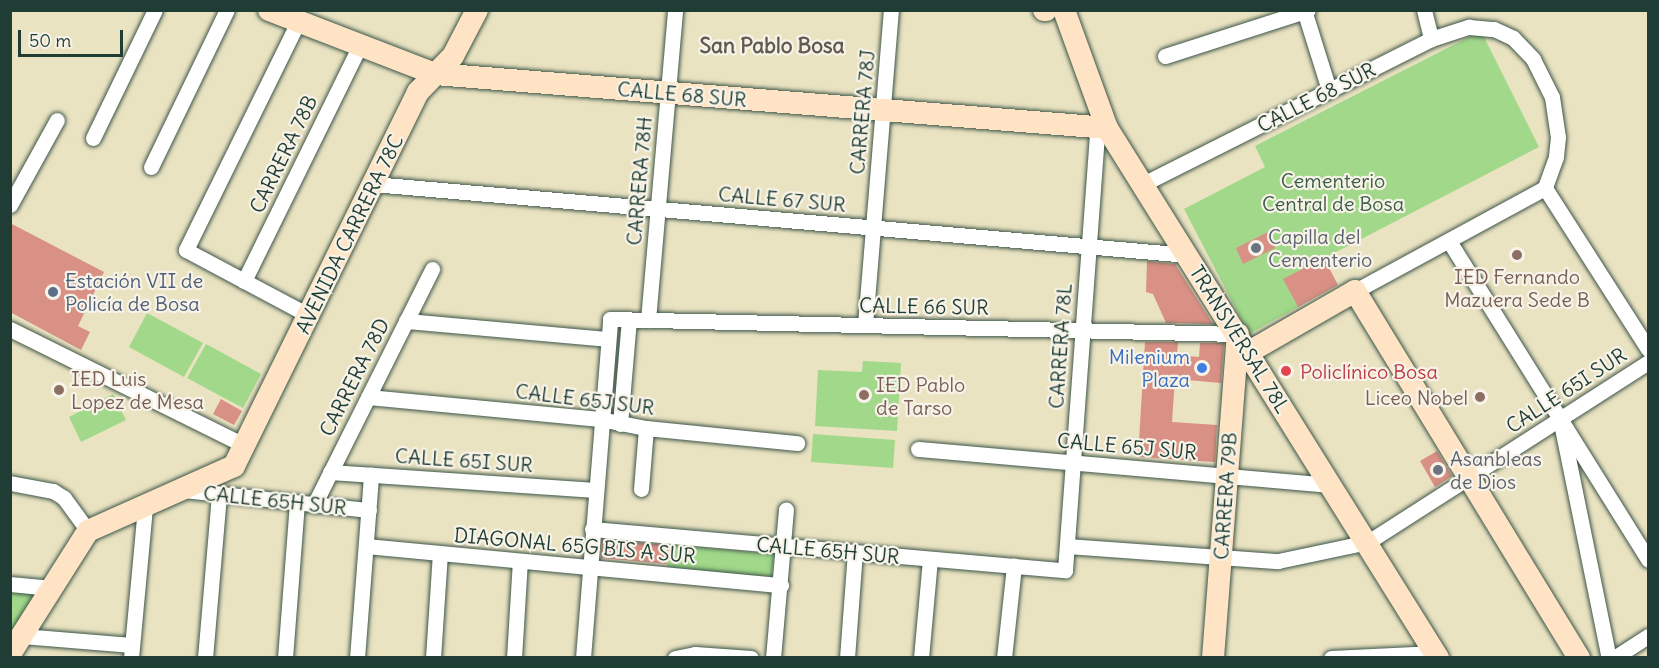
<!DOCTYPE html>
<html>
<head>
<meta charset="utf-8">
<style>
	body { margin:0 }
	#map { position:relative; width:1659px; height:668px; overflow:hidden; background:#eae3c2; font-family:Delius,sans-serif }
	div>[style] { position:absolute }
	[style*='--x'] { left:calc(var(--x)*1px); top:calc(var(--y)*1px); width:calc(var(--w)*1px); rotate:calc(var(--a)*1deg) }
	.green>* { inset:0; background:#a1d889 }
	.building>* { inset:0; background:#d99085 }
	.roads { filter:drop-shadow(0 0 2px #3d5649) drop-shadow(0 0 2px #3d5649) }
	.street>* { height:15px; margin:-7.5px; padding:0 7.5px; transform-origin:7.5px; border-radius:7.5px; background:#fff }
	.secondary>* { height:22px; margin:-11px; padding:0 11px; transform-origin:11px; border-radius:11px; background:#fee4c5 }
	.dots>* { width:16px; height:16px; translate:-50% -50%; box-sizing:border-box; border:3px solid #f7f3e8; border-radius:50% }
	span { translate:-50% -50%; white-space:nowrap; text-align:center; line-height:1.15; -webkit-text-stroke:4.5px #f7f3e8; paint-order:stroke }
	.street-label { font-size:20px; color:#1f3d34 }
	.park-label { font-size:20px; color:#395c45 }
	.worship-label { font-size:20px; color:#5b616d }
	.left { translate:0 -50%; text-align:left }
	.education-label { font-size:20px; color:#785e54 }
	.right { translate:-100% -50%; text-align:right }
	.service-label { font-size:20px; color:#4e5e75 }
	.shop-label { font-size:20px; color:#366cbe }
	.health-label { font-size:20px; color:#be3a42 }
	.neighbourhood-label { font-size:21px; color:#605a50; font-weight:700 }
	.frame { position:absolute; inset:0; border:12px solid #1f3d34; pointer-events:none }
	.scale { position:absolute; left:18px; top:30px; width:105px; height:27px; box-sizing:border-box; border:3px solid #1f3d34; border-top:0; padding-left:8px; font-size:18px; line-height:21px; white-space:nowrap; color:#1f3d34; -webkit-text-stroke:4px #f7f3e8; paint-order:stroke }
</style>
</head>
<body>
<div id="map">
	<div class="green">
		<div style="clip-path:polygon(1481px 31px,1539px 147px,1284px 279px,1298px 307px,1249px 334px,1184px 209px,1265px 167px,1255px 146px)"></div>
		<div style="clip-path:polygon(147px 313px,203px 343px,184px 377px,129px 347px)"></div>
		<div style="clip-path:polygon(206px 344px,261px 374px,243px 408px,187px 378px)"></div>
		<div style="clip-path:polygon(863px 361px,901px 363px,897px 431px,815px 426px,818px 370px,862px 372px)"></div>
		<div style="clip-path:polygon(113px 394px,126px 420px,81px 442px,69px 417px)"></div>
		<div style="clip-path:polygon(813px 434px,895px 440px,893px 468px,811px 462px)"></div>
		<div style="clip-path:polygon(669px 545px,774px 554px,771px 579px,667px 570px)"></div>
		<div style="clip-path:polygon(11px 592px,34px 594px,11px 638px)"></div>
	</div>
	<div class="building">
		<div style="clip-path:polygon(10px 223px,104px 272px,78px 326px,90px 332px,81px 350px,10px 312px)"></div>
		<div style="clip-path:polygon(1268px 232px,1275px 248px,1243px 264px,1236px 248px)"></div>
		<div style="clip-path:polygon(1324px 258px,1338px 285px,1298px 307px,1283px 279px)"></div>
		<div style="clip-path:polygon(1147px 261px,1175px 264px,1213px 324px,1166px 323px,1153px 294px,1146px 292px)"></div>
		<div style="clip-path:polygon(1145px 342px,1178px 342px,1177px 355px,1199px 357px,1200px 343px,1224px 343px,1221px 383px,1175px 379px,1172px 422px,1217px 425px,1215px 462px,1138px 457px)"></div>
		<div style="clip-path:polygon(221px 399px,242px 411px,234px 425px,213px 414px)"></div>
		<div style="clip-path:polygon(1437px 451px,1452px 476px,1435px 487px,1420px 461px)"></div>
		<div style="clip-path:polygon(602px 540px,669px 545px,667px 564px,601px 558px)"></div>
	</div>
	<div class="roads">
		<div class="street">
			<div style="--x:1304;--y:10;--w:84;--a:72.6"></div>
			<div style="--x:1424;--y:10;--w:30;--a:76"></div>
			<div style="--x:298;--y:22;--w:254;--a:116.2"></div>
			<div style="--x:186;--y:250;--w:138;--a:28"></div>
			<div style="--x:1165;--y:56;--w:150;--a:-17.8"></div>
			<div style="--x:93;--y:138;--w:142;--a:-64.2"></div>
			<div style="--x:151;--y:167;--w:174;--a:-64.2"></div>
			<div style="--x:373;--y:184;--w:818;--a:4.98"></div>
			<div style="--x:1143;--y:184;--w:322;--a:-26.7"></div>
			<div style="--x:1431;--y:39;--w:40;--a:-18"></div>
			<div style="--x:1469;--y:27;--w:25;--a:5"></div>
			<div style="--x:1494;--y:29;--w:21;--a:25"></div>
			<div style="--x:1513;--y:38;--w:29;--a:46"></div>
			<div style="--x:1533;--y:59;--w:42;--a:63.4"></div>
			<div style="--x:1552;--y:97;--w:40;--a:81.5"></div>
			<div style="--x:1558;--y:137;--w:20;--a:96"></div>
			<div style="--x:1556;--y:157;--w:33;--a:110"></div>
			<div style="--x:1545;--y:188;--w:191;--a:57.4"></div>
			<div style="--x:10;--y:205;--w:97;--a:-61.1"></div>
			<div style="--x:1449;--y:241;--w:376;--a:58"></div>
			<div style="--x:244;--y:281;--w:263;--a:-63.8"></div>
			<div style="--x:1355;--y:291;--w:216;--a:-28.5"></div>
			<div style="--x:648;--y:320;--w:311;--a:-85"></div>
			<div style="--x:406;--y:321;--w:202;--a:5.1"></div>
			<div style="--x:865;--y:325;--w:316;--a:-85.3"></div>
			<div style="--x:10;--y:329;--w:261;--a:26.4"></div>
			<div style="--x:368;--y:397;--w:233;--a:5.4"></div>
			<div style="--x:600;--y:419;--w:47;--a:11.1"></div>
			<div style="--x:646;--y:428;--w:152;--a:5.7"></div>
			<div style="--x:620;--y:424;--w:105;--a:-85.1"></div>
			<div style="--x:1562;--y:428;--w:235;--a:78.5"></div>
			<div style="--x:918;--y:449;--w:415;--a:5"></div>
			<div style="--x:330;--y:472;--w:266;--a:3.9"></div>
			<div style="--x:10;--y:483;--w:44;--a:10.5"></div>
			<div style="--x:53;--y:491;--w:13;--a:32"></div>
			<div style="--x:64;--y:498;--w:41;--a:54"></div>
			<div style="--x:641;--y:489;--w:61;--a:-85.3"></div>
			<div style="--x:184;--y:490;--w:186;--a:6.2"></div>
			<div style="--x:314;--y:505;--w:264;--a:-63.4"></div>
			<div style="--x:592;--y:529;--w:475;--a:5"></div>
			<div style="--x:1065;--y:570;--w:432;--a:-85.8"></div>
			<div style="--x:1097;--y:139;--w:15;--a:-48"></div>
			<div style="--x:366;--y:546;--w:417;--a:5.4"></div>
			<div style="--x:1067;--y:546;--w:212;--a:4.1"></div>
			<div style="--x:1278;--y:561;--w:92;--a:-11.9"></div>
			<div style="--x:1368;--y:542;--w:333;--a:-32.7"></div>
			<div style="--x:10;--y:584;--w:42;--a:5.4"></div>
			<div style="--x:22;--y:636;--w:110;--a:4.7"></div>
			<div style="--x:131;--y:658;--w:153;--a:-84.7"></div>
			<div style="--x:205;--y:658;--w:165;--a:-85.1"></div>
			<div style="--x:285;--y:658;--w:155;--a:-85.6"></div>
			<div style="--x:357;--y:658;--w:184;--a:-85.6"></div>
			<div style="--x:433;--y:658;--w:105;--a:-86.2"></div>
			<div style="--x:514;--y:658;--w:97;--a:-86.5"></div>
			<div style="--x:583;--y:658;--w:340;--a:-85.4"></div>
			<div style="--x:610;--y:319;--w:628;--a:1.37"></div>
			<div style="--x:675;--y:658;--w:20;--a:-11"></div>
			<div style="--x:695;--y:654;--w:56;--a:4.1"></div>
			<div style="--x:773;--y:658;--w:149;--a:-85"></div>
			<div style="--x:847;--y:658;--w:106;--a:-85.7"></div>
			<div style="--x:921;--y:658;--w:99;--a:-84.8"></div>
			<div style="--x:1004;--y:658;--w:93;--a:-83.8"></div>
			<div style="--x:1331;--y:658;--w:104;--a:-2.8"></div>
			<div style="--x:1614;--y:658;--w:40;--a:-32.9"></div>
		</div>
		<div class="secondary">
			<div style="--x:269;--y:10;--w:178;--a:21.1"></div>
			<div style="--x:435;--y:74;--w:674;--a:4.59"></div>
			<div style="--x:1044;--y:10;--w:2;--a:0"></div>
			<div style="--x:1064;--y:10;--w:126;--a:70"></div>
			<div style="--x:1107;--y:128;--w:625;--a:58.01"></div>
			<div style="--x:1249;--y:352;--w:122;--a:-29.9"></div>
			<div style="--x:1355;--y:291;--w:430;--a:58.6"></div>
			<div style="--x:10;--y:654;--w:146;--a:-57.6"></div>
			<div style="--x:88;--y:531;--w:160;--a:-24"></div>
			<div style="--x:234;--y:466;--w:417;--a:-63.8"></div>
			<div style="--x:418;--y:92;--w:50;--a:-45.8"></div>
			<div style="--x:453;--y:56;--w:52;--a:-62.4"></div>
			<div style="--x:1213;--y:658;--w:325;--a:-85.6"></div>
		</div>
	</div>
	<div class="dots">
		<div style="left:1256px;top:248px;background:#6b7280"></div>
		<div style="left:1517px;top:255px;background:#8d6e63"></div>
		<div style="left:53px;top:292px;background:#5c6f8a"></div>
		<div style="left:1202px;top:368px;background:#3f7fe0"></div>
		<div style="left:1286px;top:371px;background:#e0444e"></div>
		<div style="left:59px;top:390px;background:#8d6e63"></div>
		<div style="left:864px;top:395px;background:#8d6e63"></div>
		<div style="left:1480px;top:397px;background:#8d6e63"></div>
		<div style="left:1438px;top:470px;background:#6b7280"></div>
	</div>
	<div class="street-label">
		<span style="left:682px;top:94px;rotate:5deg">CALLE 68 SUR</span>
		<span style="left:1316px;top:97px;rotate:-27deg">CALLE 68 SUR</span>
		<span style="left:862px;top:112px;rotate:-85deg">CARRERA 78J</span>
		<span style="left:283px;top:154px;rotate:-64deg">CARRERA 78B</span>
		<span style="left:639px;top:181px;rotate:-85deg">CARRERA 78H</span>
		<span style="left:782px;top:199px;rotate:5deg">CALLE 67 SUR</span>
		<span style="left:349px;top:234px;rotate:-64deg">AVENIDA CARRERA 78C</span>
		<span style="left:924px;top:306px;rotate:1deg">CALLE 66 SUR</span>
		<span style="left:1240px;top:339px;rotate:58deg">TRANSVERSAL 78L</span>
		<span style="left:1060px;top:346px;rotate:-86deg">CARRERA 78L</span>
		<span style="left:354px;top:377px;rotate:-63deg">CARRERA 78D</span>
		<span style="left:1566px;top:390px;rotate:-33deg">CALLE 65I SUR</span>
		<span style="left:585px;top:399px;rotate:7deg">CALLE 65J SUR</span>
		<span style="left:1127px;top:446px;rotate:5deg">CALLE 65J SUR</span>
		<span style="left:464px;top:460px;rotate:4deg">CALLE 65I SUR</span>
		<span style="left:1225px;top:496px;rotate:-86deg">CARRERA 79B</span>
		<span style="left:275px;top:500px;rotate:6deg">CALLE 65H SUR</span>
		<span style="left:575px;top:545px;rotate:5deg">DIAGONAL 65G BIS A SUR</span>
		<span style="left:828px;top:550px;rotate:5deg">CALLE 65H SUR</span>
	</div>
	<div class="park-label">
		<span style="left:1333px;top:192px">Cementerio<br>Central de Bosa</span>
	</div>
	<div class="worship-label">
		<span class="left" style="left:1268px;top:248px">Capilla del<br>Cementerio</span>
		<span class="left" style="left:1450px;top:470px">Asanbleas<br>de Dios</span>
	</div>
	<div class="education-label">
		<span style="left:1517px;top:288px">IED Fernando<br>Mazuera Sede B</span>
		<span class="left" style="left:71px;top:390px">IED Luis<br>Lopez de Mesa</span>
		<span class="left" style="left:876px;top:396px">IED Pablo<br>de Tarso</span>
		<span class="right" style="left:1468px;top:397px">Liceo Nobel</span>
	</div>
	<div class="service-label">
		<span class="left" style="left:65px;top:292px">Estación VII de<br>Policía de Bosa</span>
	</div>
	<div class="shop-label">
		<span class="right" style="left:1190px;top:368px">Milenium<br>Plaza</span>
	</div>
	<div class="health-label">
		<span class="left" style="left:1300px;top:371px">Policlínico Bosa</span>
	</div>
	<div class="neighbourhood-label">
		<span style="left:772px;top:46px">San Pablo Bosa</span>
	</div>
	<div class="frame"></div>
	<div class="scale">50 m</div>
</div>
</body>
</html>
